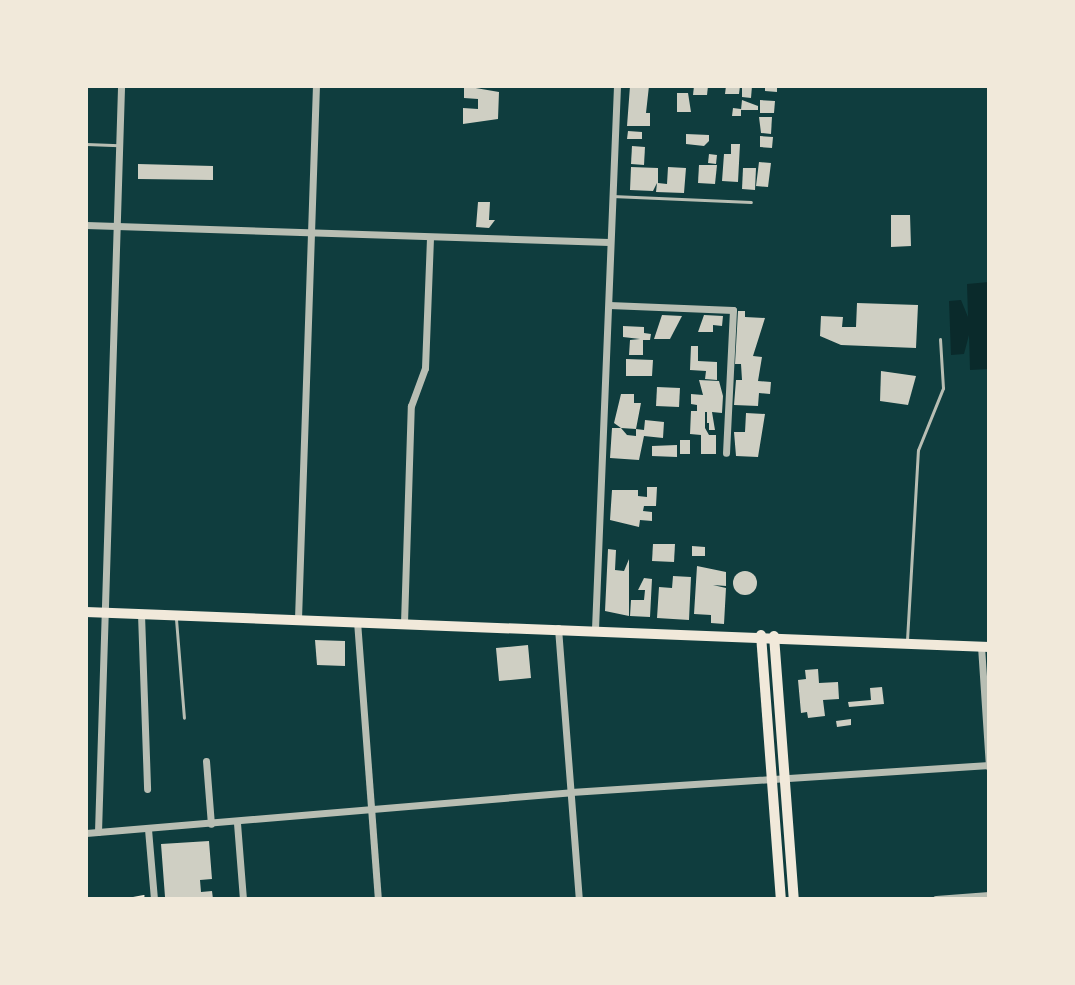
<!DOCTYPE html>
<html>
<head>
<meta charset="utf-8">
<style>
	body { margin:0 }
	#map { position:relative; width:1075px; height:985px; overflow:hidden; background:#0f3d3e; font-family:"Archivo Narrow",sans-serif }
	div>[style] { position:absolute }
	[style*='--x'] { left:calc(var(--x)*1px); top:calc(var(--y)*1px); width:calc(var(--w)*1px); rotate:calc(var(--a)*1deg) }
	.water>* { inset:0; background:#0a2a2b }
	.building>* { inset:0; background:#cfcfc3 }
	.round { border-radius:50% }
	.path>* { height:2px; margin:-1px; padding:0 1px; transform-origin:1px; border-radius:1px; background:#f1e9da }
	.service>* { height:3px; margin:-1.5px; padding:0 1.5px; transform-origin:1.5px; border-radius:1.5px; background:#b8beb3 }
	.minor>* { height:7px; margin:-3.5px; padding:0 3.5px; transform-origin:3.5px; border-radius:3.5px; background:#b8beb3 }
	.secondary>* { height:10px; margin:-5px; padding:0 5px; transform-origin:5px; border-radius:5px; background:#f1e9da }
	span { translate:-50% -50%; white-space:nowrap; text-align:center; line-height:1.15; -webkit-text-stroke:8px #f1e9da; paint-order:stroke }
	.frame { position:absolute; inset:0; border:88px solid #f1e9da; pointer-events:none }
</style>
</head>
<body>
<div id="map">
	<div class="water">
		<div style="clip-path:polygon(989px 282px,989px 369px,970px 370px,969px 335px,964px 354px,951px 355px,949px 301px,961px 300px,968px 317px,967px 284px)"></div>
	</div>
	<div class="building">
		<div style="clip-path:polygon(464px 86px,499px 92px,498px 119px,463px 124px,463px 108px,478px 109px,478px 99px,464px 98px)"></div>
		<div style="clip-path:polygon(630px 86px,649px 86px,646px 113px,650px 113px,650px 126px,627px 126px)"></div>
		<div style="clip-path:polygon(694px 86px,708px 86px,707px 95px,693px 95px)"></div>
		<div style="clip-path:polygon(726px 86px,740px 86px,739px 94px,725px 94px)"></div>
		<div style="clip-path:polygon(742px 86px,752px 86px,751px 98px,742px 97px)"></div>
		<div style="clip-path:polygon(765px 86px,777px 86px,777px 92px,765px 91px)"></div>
		<div style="clip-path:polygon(677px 93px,688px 93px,691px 112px,677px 112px)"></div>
		<div style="clip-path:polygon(742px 100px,758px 106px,758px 110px,741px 110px)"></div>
		<div style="clip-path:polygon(760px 100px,775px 101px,774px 113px,760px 113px)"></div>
		<div style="clip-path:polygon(733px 108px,741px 109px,741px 116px,732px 116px)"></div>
		<div style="clip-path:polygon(759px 117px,772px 117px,771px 134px,761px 133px)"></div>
		<div style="clip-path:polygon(628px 131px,642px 132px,642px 139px,627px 139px)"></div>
		<div style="clip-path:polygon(686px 134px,709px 135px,709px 141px,704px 146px,686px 144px)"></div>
		<div style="clip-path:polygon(760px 136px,773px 137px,772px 148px,760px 147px)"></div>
		<div style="clip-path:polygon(731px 144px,740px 144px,738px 182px,722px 181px,724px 154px,731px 154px)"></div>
		<div style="clip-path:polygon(632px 146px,645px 147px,644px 165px,631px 164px)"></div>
		<div style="clip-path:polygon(709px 154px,717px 155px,716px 164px,708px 163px)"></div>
		<div style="clip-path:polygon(759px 162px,771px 163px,768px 187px,756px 186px)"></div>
		<div style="clip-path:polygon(138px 164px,213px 166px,213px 180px,138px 179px)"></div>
		<div style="clip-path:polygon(699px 165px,717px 165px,715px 184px,698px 183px)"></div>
		<div style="clip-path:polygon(631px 167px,658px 168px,658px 183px,667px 184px,668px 167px,686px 168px,684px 193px,656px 192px,657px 183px,653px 191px,630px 190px)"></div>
		<div style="clip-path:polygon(743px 168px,756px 168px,755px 190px,742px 189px)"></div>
		<div style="clip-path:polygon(478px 202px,490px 202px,489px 220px,495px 220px,489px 228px,476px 227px)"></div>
		<div style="clip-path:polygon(891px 215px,910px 215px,911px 246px,891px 247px)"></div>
		<div style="clip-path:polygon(857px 303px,918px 305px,916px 348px,841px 345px,820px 336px,821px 316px,843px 317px,842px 327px,856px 327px)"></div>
		<div style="clip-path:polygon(738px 311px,745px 311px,745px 317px,765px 318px,753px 356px,762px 357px,758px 381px,771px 382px,770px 394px,759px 393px,758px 406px,734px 405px,736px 380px,742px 380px,741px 364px,735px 364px)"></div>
		<div style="clip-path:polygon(662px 315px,682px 316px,670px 339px,654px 339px)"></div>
		<div style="clip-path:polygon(704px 315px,723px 316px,722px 326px,713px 325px,713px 332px,698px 332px)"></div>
		<div style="clip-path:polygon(623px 326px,644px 327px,644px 333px,651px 334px,650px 340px,643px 340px,643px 355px,629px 355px,630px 340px,640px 339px,623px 337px)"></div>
		<div style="clip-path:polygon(691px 346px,698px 346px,698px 361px,717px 362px,717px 380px,705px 379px,706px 371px,690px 370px)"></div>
		<div style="clip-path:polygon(626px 359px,653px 360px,652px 376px,626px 376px)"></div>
		<div style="clip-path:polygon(881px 371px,916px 376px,908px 405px,880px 401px)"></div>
		<div style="clip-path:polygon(699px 380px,719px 381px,723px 396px,722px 413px,712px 412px,715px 430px,709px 430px,709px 423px,707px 423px,707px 412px,705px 412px,705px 428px,709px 435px,716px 435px,716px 454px,701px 454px,701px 435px,690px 434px,691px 411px,697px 411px,697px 405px,691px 404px,691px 394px,703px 395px)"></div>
		<div style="clip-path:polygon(657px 387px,680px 388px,679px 407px,656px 406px)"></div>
		<div style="clip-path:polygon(evenodd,621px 394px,634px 394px,634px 403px,641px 403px,636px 429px,644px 430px,645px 420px,664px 422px,663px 438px,644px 436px,639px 460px,610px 458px,612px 428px,621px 428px,614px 423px,621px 394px,621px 428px,636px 429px,636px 436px,627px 435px,621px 428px)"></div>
		<div style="clip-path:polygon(746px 413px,765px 414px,758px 457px,736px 456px,734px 432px,745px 432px)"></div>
		<div style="clip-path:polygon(680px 440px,690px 440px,690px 454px,680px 454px)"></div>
		<div style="clip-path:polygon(677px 445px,677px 457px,652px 456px,652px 446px)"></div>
		<div style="clip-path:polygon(647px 487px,657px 487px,656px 506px,644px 506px,643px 511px,652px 512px,652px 521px,640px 520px,639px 527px,610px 520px,612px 490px,638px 490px,638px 496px,647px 497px)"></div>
		<div style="clip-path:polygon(653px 544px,675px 544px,674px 562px,652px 561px)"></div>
		<div style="clip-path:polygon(692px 546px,705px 547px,705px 556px,692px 556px)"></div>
		<div style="clip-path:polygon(608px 549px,616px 550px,615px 570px,624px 571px,629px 559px,629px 616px,605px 611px)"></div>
		<div style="clip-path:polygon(697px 566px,726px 572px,726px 586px,713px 585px,726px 588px,724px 624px,711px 623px,711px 615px,694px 614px)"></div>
		<div class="round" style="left:733px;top:571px;width:24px;height:24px"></div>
		<div style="clip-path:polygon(673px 576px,691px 577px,689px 620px,657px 618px,659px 587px,672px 588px)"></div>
		<div style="clip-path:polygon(644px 578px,652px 579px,650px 617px,630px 616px,631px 600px,644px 600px,645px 590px,638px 590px)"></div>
		<div style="clip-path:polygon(315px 640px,345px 641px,345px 666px,317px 665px)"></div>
		<div style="clip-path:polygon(528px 645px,531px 678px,499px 681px,496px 648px)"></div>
		<div style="clip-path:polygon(818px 669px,819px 683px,838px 682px,839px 699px,823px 700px,825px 716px,808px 718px,807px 712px,801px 713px,798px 680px,806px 679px,805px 670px)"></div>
		<div style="clip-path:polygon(882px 687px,884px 704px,849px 707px,848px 702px,871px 700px,870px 688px)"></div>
		<div style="clip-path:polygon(851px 719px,851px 725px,837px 727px,836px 721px)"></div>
		<div style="clip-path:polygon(209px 841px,212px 879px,200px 880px,201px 892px,212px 891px,213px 899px,165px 897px,161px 844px)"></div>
	</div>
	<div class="path">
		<div style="--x:128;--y:899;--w:16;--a:-11"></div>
	</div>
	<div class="service">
		<div style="--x:86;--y:144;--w:33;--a:2"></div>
		<div style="--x:612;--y:196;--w:139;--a:2.5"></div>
		<div style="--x:176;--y:619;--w:99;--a:85.4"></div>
		<div style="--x:907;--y:640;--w:190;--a:-86.7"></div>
		<div style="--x:918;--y:450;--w:67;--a:-68"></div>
		<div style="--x:943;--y:388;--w:49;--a:-93.5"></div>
	</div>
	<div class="minor">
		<div style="--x:86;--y:225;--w:523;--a:1.86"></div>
		<div style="--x:609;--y:305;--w:124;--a:2.3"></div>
		<div style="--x:733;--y:310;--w:143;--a:92.8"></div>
		<div style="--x:141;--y:614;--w:175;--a:88"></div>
		<div style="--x:298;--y:619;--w:533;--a:-88.07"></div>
		<div style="--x:357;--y:621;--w:279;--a:85.7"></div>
		<div style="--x:404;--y:623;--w:217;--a:-88.2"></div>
		<div style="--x:411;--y:406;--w:40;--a:-69.8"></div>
		<div style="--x:425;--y:368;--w:131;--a:-87.8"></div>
		<div style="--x:558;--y:628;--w:272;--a:85.6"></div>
		<div style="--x:595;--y:629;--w:543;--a:-87.68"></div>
		<div style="--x:981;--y:646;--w:121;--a:86.2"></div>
		<div style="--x:206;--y:761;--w:63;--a:85.5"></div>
		<div style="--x:237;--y:823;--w:76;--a:85.5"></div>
		<div style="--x:148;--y:829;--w:70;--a:85.1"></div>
		<div style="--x:98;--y:832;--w:746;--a:-88.23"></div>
		<div style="--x:86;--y:833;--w:487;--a:-4.8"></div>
		<div style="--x:571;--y:792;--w:419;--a:-3.7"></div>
		<div style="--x:936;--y:899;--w:53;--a:-4.3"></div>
	</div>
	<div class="secondary">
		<div style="--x:86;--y:612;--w:904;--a:2.22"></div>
		<div style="--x:761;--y:635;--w:265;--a:85.7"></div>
		<div style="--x:774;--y:636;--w:264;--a:85.7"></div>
	</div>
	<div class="frame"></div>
</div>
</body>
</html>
